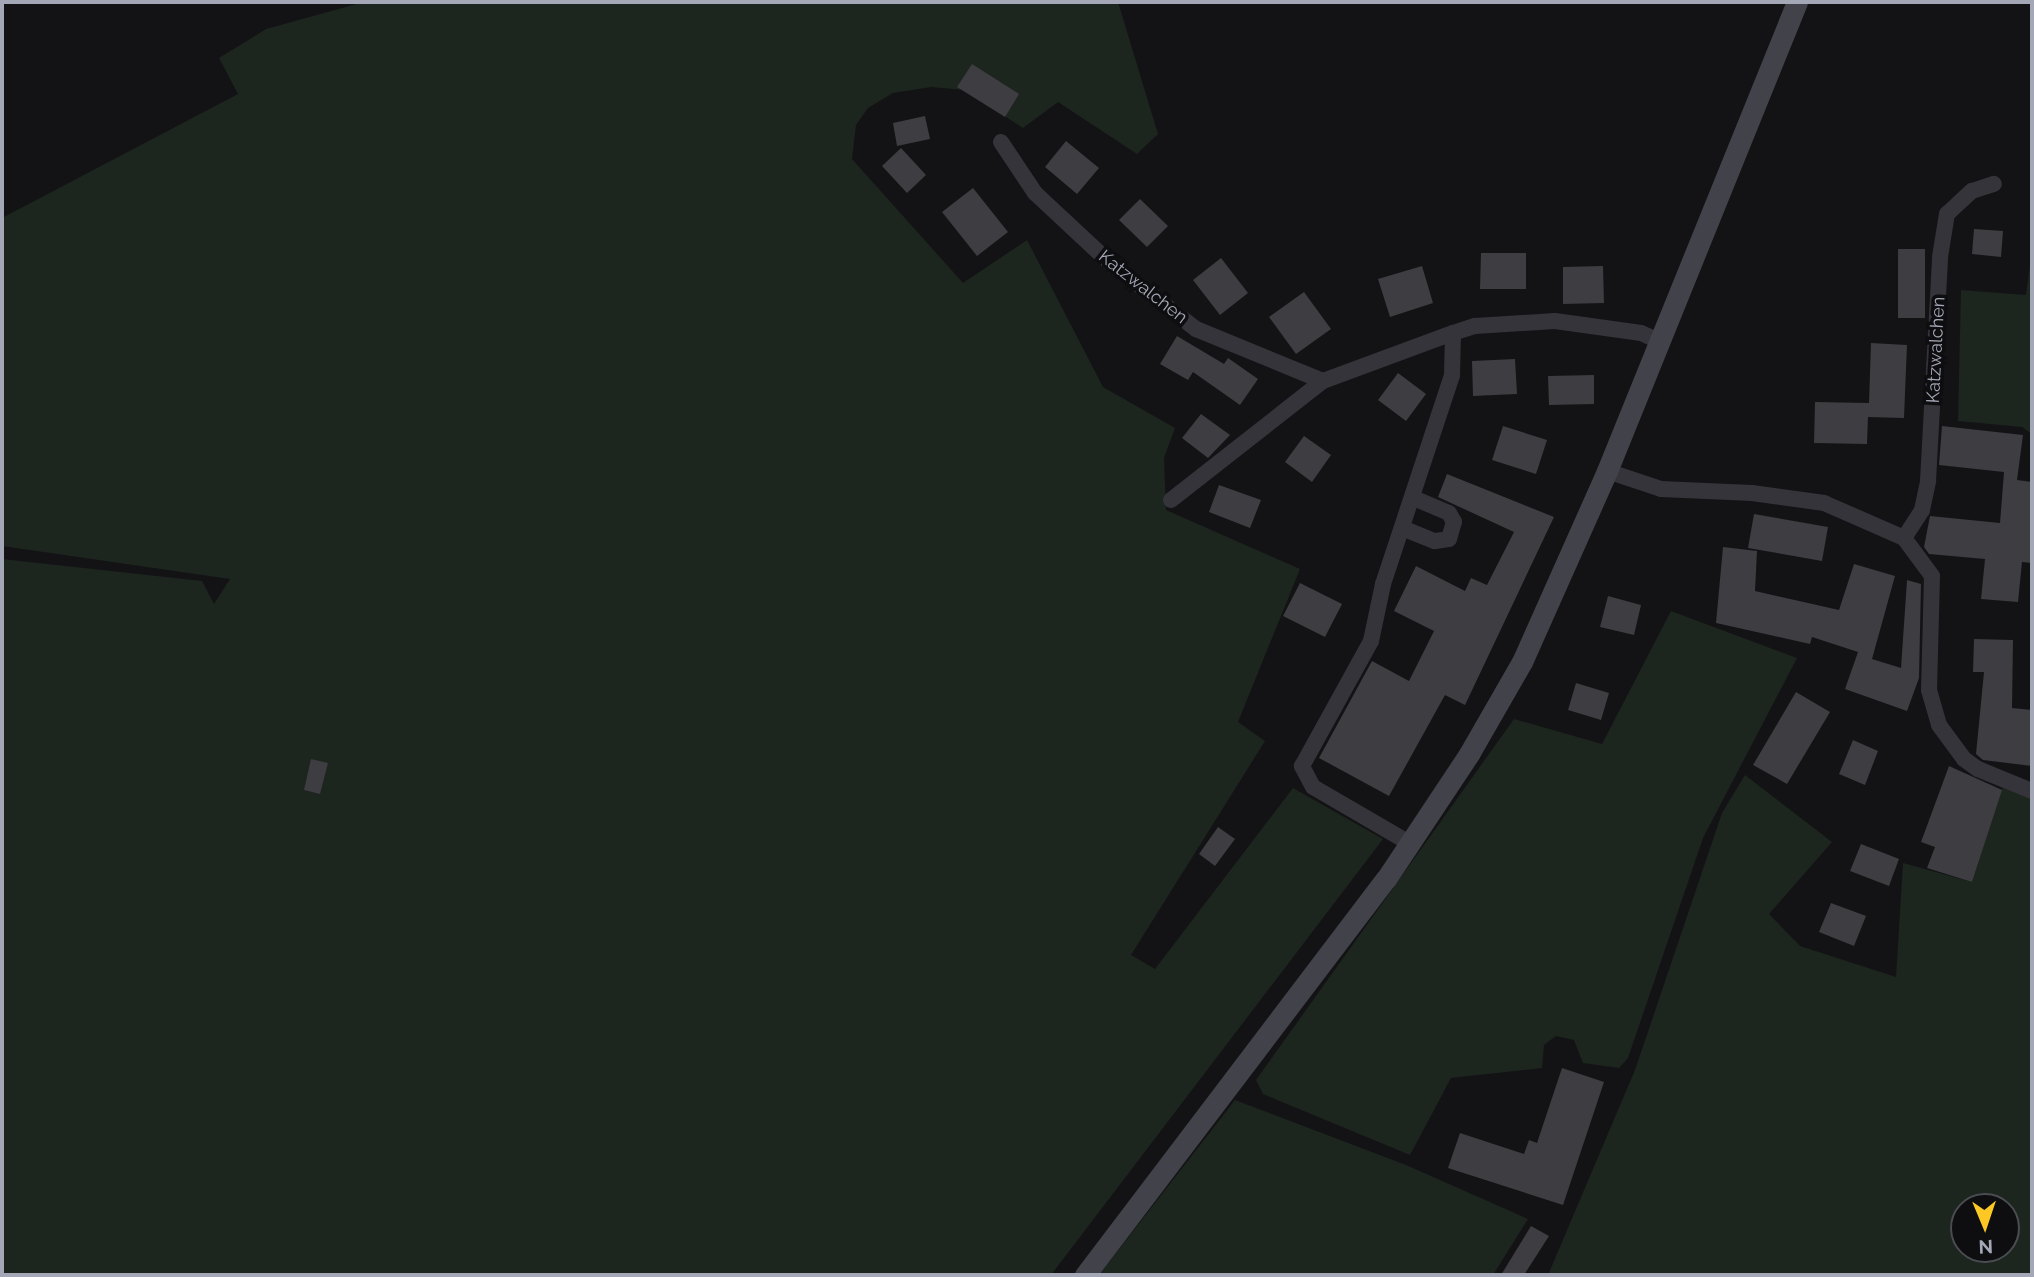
<!DOCTYPE html>
<html>
<head>
<meta charset="utf-8">
<style>
	body { margin:0 }
	#map { position:relative; width:2034px; height:1277px; overflow:hidden; background:#131315; font-family:Raleway,sans-serif }
	div>[style] { position:absolute }
	[style*='--x'] { left:calc(var(--x)*1px); top:calc(var(--y)*1px); width:calc(var(--w)*1px); rotate:calc(var(--a)*1deg) }
	.green>* { inset:0; background:#1d251f }
	.building>* { inset:0; background:#3d3d42 }
	.street>* { height:16px; margin:-8px; padding:0 8px; transform-origin:8px; border-radius:8px; background:#34343a }
	.secondary>* { height:21px; margin:-10.5px; padding:0 10.5px; transform-origin:10.5px; border-radius:10.5px; background:#42434a }
	span { translate:-50% -50%; white-space:nowrap; text-align:center; line-height:1.15; -webkit-text-stroke:7px #0e0e10; paint-order:stroke }
	.street-label { font-size:18px; color:#a4a8b6 }
	.frame { position:absolute; inset:0; border:4px solid #a4a8b6; pointer-events:none }
	.north { position:absolute; left:1950px; top:1193px; width:70px; height:70px; box-sizing:border-box; background:#0e0e10; border:2px solid #4a4c52; border-radius:50%; rotate:178deg; font-size:19px; font-weight:700; line-height:28px; text-align:center; color:#a4a8b6 }
	.north::after { content:''; display:block; margin:auto; width:24px; height:32px; background:#fdc824; clip-path:polygon(50% 0,100% 100%,50% 72%,0 100%) }
</style>
</head>
<body>
<div id="map">
	<div class="green">
		<div style="clip-path:polygon(364px 2px,1118px 2px,1158px 134px,1137px 154px,1058px 102px,1023px 128px,965px 90px,931px 87px,893px 93px,868px 108px,856px 125px,852px 159px,963px 283px,1027px 240px,1103px 387px,1175px 428px,1164px 458px,1166px 510px,1300px 569px,1238px 722px,1265px 741px,1131px 955px,1155px 969px,1293px 788px,1383px 839px,1051px 1275px,2px 1275px,2px 559px,202px 581px,214px 604px,230px 579px,2px 546px,2px 218px,238px 94px,219px 58px,266px 29px)"></div>
		<div style="clip-path:polygon(2032px 250px,2032px 434px,2022px 427px,1958px 421px,1961px 290px,2026px 295px)"></div>
		<div style="clip-path:polygon(1671px 611px,1797px 658px,1703px 838px,1628px 1058px,1619px 1068px,1583px 1063px,1574px 1040px,1556px 1036px,1544px 1045px,1542px 1068px,1451px 1078px,1410px 1155px,1263px 1094px,1256px 1080px,1514px 719px,1602px 744px)"></div>
		<div style="clip-path:polygon(evenodd,1745px 775px,1832px 842px,1769px 914px,1800px 946px,1896px 977px,1903px 863px,1972px 882px,2002px 788px,2032px 795px,2032px 1275px,1548px 1275px,1635px 1070px,1722px 813px,1745px 775px,1964px 1207px,2006px 1207px,2006px 1249px,1964px 1249px,1964px 1207px)"></div>
		<div style="clip-path:polygon(1235px 1100px,1406px 1165px,1528px 1219px,1493px 1275px,1099px 1275px)"></div>
	</div>
	<div class="building">
		<div style="clip-path:polygon(972px 64px,1019px 94px,1005px 117px,957px 87px)"></div>
		<div style="clip-path:polygon(925px 116px,930px 139px,897px 146px,893px 123px)"></div>
		<div style="clip-path:polygon(1066px 141px,1099px 168px,1077px 194px,1045px 167px)"></div>
		<div style="clip-path:polygon(901px 148px,926px 175px,907px 193px,882px 166px)"></div>
		<div style="clip-path:polygon(973px 188px,1008px 232px,977px 256px,942px 212px)"></div>
		<div style="clip-path:polygon(1140px 199px,1168px 226px,1147px 247px,1119px 220px)"></div>
		<div style="clip-path:polygon(1974px 229px,2003px 231px,2001px 257px,1972px 254px)"></div>
		<div style="clip-path:polygon(1898px 249px,1925px 249px,1925px 318px,1898px 318px)"></div>
		<div style="clip-path:polygon(1481px 253px,1526px 253px,1526px 289px,1480px 289px)"></div>
		<div style="clip-path:polygon(1221px 258px,1248px 293px,1220px 315px,1193px 280px)"></div>
		<div style="clip-path:polygon(1422px 266px,1433px 303px,1390px 317px,1378px 279px)"></div>
		<div style="clip-path:polygon(1603px 266px,1604px 303px,1563px 304px,1563px 267px)"></div>
		<div style="clip-path:polygon(1304px 292px,1331px 329px,1296px 354px,1269px 317px)"></div>
		<div style="clip-path:polygon(1177px 336px,1224px 364px,1228px 358px,1258px 379px,1240px 405px,1193px 372px,1188px 380px,1160px 364px)"></div>
		<div style="clip-path:polygon(1871px 343px,1907px 345px,1904px 418px,1868px 417px,1867px 444px,1814px 443px,1815px 402px,1869px 403px)"></div>
		<div style="clip-path:polygon(1515px 359px,1517px 394px,1473px 396px,1472px 361px)"></div>
		<div style="clip-path:polygon(1398px 373px,1426px 394px,1406px 421px,1378px 400px)"></div>
		<div style="clip-path:polygon(1594px 375px,1594px 404px,1549px 405px,1548px 376px)"></div>
		<div style="clip-path:polygon(1201px 414px,1230px 435px,1208px 458px,1182px 438px)"></div>
		<div style="clip-path:polygon(1503px 426px,1547px 440px,1536px 474px,1492px 460px)"></div>
		<div style="clip-path:polygon(1942px 426px,2023px 435px,2017px 480px,2032px 482px,2032px 563px,2022px 562px,2018px 602px,1981px 599px,1985px 559px,1929px 554px,1924px 547px,1930px 516px,2000px 523px,2004px 472px,1939px 465px)"></div>
		<div style="clip-path:polygon(1304px 436px,1331px 455px,1312px 482px,1285px 462px)"></div>
		<div style="clip-path:polygon(1447px 474px,1554px 517px,1465px 705px,1445px 695px,1389px 796px,1319px 758px,1372px 661px,1409px 681px,1434px 631px,1394px 611px,1416px 566px,1465px 591px,1471px 578px,1487px 585px,1514px 532px,1438px 497px)"></div>
		<div style="clip-path:polygon(1219px 485px,1261px 500px,1250px 528px,1209px 512px)"></div>
		<div style="clip-path:polygon(1754px 514px,1828px 527px,1822px 561px,1748px 548px)"></div>
		<div style="clip-path:polygon(1723px 547px,1757px 551px,1755px 591px,1839px 610px,1854px 564px,1895px 576px,1872px 659px,1901px 668px,1907px 580px,1921px 584px,1919px 678px,1907px 711px,1845px 689px,1858px 652px,1812px 637px,1810px 644px,1716px 623px)"></div>
		<div style="clip-path:polygon(1300px 583px,1342px 604px,1325px 637px,1283px 616px)"></div>
		<div style="clip-path:polygon(1608px 596px,1641px 605px,1634px 635px,1600px 627px)"></div>
		<div style="clip-path:polygon(1974px 639px,2013px 640px,2012px 708px,2032px 710px,2032px 766px,1983px 760px,1976px 754px,1984px 672px,1973px 672px)"></div>
		<div style="clip-path:polygon(1576px 683px,1609px 693px,1601px 720px,1568px 710px)"></div>
		<div style="clip-path:polygon(1796px 692px,1830px 712px,1787px 784px,1753px 765px)"></div>
		<div style="clip-path:polygon(1853px 740px,1878px 751px,1865px 785px,1839px 774px)"></div>
		<div style="clip-path:polygon(311px 759px,328px 763px,320px 794px,304px 790px)"></div>
		<div style="clip-path:polygon(1949px 766px,2002px 790px,1972px 882px,1927px 868px,1935px 847px,1921px 842px)"></div>
		<div style="clip-path:polygon(1218px 827px,1235px 839px,1215px 866px,1199px 854px)"></div>
		<div style="clip-path:polygon(1861px 844px,1899px 859px,1889px 886px,1850px 871px)"></div>
		<div style="clip-path:polygon(1831px 903px,1866px 916px,1854px 946px,1819px 932px)"></div>
		<div style="clip-path:polygon(1562px 1068px,1604px 1082px,1563px 1205px,1448px 1168px,1460px 1133px,1524px 1154px,1529px 1140px,1537px 1143px)"></div>
		<div style="clip-path:polygon(1531px 1226px,1549px 1236px,1524px 1275px,1501px 1275px)"></div>
	</div>
	<div class="street">
		<div style="--x:1001;--y:142;--w:61;--a:56.3"></div>
		<div style="--x:1035;--y:193;--w:101;--a:43"></div>
		<div style="--x:1109;--y:262;--w:110;--a:37.6"></div>
		<div style="--x:1196;--y:329;--w:137;--a:22.3"></div>
		<div style="--x:1607;--y:471;--w:57;--a:18.4"></div>
		<div style="--x:1661;--y:489;--w:91;--a:2.5"></div>
		<div style="--x:1752;--y:493;--w:73;--a:7.9"></div>
		<div style="--x:1824;--y:503;--w:87;--a:23.6"></div>
		<div style="--x:1904;--y:538;--w:47;--a:53.6"></div>
		<div style="--x:1932;--y:576;--w:114;--a:91.5"></div>
		<div style="--x:1929;--y:690;--w:36;--a:74"></div>
		<div style="--x:1939;--y:725;--w:42;--a:53.7"></div>
		<div style="--x:1964;--y:759;--w:17;--a:36"></div>
		<div style="--x:1978;--y:769;--w:58;--a:22.2"></div>
		<div style="--x:1171;--y:500;--w:193;--a:-38.1"></div>
		<div style="--x:1323;--y:381;--w:139;--a:-20.3"></div>
		<div style="--x:1453;--y:333;--w:23;--a:-18"></div>
		<div style="--x:1475;--y:326;--w:80;--a:-3.6"></div>
		<div style="--x:1555;--y:321;--w:87;--a:7.9"></div>
		<div style="--x:1641;--y:333;--w:17;--a:24"></div>
		<div style="--x:1402;--y:528;--w:35;--a:22"></div>
		<div style="--x:1435;--y:541;--w:14;--a:-8"></div>
		<div style="--x:1449;--y:539;--w:18;--a:-74"></div>
		<div style="--x:1454;--y:522;--w:10;--a:-119"></div>
		<div style="--x:1449;--y:513;--w:39;--a:-157"></div>
		<div style="--x:1904;--y:538;--w:33;--a:-57"></div>
		<div style="--x:1922;--y:510;--w:30;--a:-78"></div>
		<div style="--x:1928;--y:481;--w:224;--a:-86.9"></div>
		<div style="--x:1940;--y:257;--w:44;--a:-80.8"></div>
		<div style="--x:1947;--y:214;--w:34;--a:-43"></div>
		<div style="--x:1972;--y:191;--w:23;--a:-18"></div>
		<div style="--x:1411;--y:844;--w:113;--a:-149.8"></div>
		<div style="--x:1313;--y:787;--w:24;--a:-118"></div>
		<div style="--x:1302;--y:766;--w:143;--a:-61.1"></div>
		<div style="--x:1371;--y:641;--w:58;--a:-78.1"></div>
		<div style="--x:1383;--y:584;--w:220;--a:-71.7"></div>
		<div style="--x:1452;--y:375;--w:42;--a:-88.6"></div>
	</div>
	<div class="secondary">
		<div style="--x:1085;--y:1275;--w:497;--a:-52.8"></div>
		<div style="--x:1386;--y:879;--w:150;--a:-56.4"></div>
		<div style="--x:1469;--y:754;--w:106;--a:-60.1"></div>
		<div style="--x:1522;--y:662;--w:209;--a:-66"></div>
		<div style="--x:1607;--y:471;--w:506;--a:-67.95"></div>
	</div>
	<div class="street-label">
		<span style="left:1143px;top:287px;rotate:38deg">Katzwalchen</span>
		<span style="left:1936px;top:350px;rotate:-87deg">Katzwalchen</span>
	</div>
	<div class="frame"></div>
	<div class="north">N</div>
</div>
</body>
</html>
